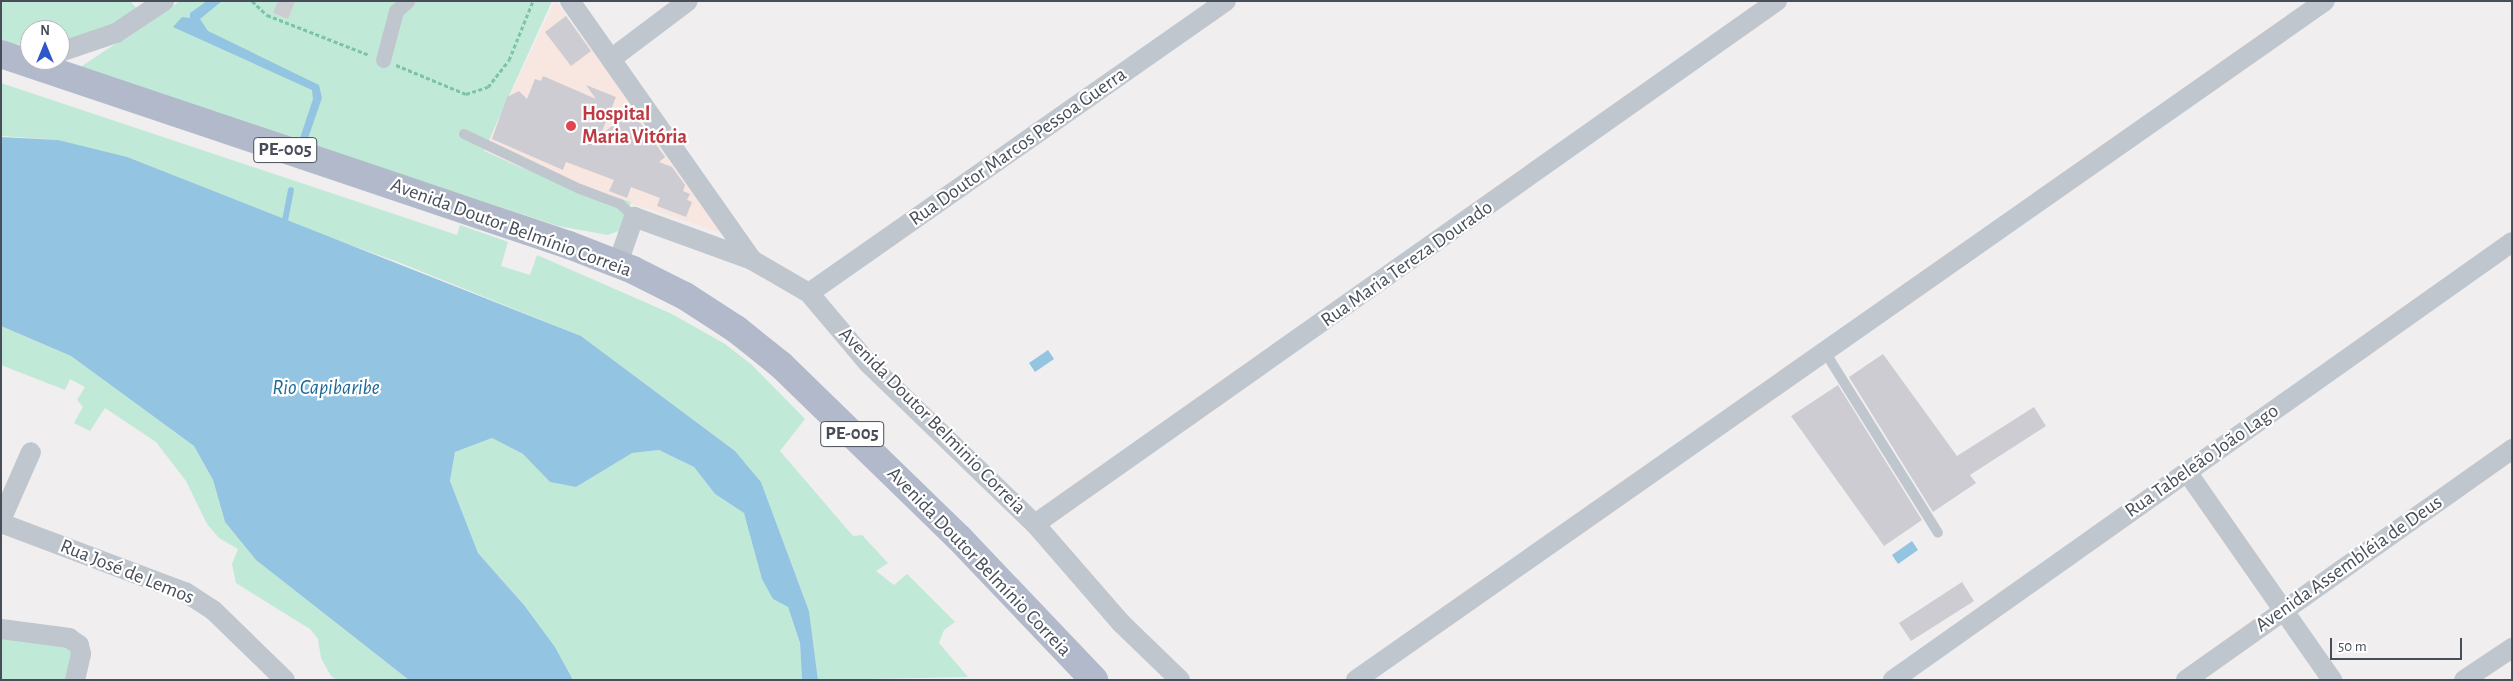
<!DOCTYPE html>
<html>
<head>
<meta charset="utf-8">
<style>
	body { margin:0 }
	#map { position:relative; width:2513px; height:681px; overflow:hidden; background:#f0eeee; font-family:"Alegreya Sans",sans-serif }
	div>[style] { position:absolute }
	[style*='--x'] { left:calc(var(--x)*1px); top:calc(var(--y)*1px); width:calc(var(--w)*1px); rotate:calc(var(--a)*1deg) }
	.medical>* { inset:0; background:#f8e6e1 }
	.green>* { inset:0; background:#c1e9d7 }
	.water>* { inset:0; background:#93c4e1 }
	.stream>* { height:5.5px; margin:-2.75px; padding:0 2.75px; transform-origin:2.75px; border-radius:2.75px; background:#93c4e1 }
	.building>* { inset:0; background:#ccccd2 }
	.path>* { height:3px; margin-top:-1.5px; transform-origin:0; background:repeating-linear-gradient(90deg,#7dc3ac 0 4px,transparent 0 6.5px) }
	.service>* { height:10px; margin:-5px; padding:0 5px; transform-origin:5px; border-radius:5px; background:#c0c6ce }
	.pedestrian>* { height:15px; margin:-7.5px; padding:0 7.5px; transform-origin:7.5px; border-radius:7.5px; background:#c0c6ce }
	.minor>* { height:20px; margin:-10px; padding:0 10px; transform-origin:10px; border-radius:10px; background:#c0c6ce }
	.primary>* { height:28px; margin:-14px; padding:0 14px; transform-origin:14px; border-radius:14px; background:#b1b9ca }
	.dots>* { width:14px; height:14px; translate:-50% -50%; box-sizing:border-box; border:2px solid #fff; border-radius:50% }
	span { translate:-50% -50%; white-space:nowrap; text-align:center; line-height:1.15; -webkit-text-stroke:4.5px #fff; paint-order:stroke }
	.shield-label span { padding:1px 4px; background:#fff; border:1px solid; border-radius:4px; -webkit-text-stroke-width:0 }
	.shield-label { font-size:19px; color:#484e59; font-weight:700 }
	.health-label { font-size:20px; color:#be3a42; font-weight:700 }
	.left { translate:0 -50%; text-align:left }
	.street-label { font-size:20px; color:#484e59 }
	.water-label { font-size:21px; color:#1d6997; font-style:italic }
	.frame { position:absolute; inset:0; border:2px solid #484e59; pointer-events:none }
	.north { position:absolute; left:20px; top:20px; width:50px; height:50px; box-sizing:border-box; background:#fff; border:1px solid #b6b8bd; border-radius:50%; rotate:0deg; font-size:14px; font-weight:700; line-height:20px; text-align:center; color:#484e59 }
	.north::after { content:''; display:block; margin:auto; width:18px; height:22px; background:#2e58ca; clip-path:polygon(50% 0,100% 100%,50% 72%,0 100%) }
	.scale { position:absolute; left:2330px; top:638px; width:132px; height:22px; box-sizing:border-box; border:2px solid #484e59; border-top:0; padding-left:6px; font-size:15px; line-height:18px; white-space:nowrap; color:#484e59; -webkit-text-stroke:4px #fff; paint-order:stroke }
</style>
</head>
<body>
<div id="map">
	<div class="medical">
		<div style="clip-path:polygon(555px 1px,620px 87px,632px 110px,722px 233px,520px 167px,484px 151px)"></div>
	</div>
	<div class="green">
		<div style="clip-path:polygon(1px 1px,130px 1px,141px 13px,118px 26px,62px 41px,60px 30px,30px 30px,30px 45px,14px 44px,1px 39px)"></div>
		<div style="clip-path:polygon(180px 1px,552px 1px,484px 151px,520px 167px,631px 202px,623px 229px,608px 235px,558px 226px,79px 68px)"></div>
		<div style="clip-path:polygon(1px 83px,457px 235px,460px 225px,508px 242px,501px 266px,530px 275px,537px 255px,672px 314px,725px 344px,752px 365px,805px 419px,780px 451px,853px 536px,862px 535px,888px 563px,876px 571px,894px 585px,907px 574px,955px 622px,944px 630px,939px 643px,968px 677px,818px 680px,809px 611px,761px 482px,735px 451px,581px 336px,398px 262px,58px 140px,1px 136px)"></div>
		<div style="clip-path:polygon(1px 326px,71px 356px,194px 446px,213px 480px,225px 522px,256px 560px,409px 680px,337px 680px,331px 676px,321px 658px,318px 639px,310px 629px,236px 583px,232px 564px,238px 549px,219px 538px,207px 524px,186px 481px,156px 442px,105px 408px,90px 431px,74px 423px,83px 407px,77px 400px,85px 387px,70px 379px,65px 390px,1px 365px)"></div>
		<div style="clip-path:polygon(492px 438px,523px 454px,550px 482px,576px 487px,631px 453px,659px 450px,694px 467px,715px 494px,744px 513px,773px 599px,788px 607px,800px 643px,802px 680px,573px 680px,555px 647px,524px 605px,478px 553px,450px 481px,455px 452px)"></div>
		<div style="clip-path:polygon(1px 629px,69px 638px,75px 680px,1px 680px)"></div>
	</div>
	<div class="water">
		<div style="clip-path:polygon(207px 1px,222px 1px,200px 19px,208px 31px,319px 85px,322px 98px,307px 141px,300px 138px,313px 99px,312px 90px,173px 27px,182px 17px,190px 18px,190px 13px)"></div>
		<div style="clip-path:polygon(1px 137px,58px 140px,127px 157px,581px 336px,735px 451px,761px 482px,809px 611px,818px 680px,802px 680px,800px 643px,788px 607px,773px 599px,762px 579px,744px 513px,715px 494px,694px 467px,659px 450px,632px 453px,576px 487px,550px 482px,523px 454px,492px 438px,455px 452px,450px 481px,478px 553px,524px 605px,555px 647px,573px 680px,409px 680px,256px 560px,225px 522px,213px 480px,194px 446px,71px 356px,1px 326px)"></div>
		<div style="clip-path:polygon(1048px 350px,1054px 359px,1035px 372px,1029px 363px)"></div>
		<div style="clip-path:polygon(1912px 541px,1918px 550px,1898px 564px,1892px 555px)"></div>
	</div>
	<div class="stream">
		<div style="--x:284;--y:226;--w:36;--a:-79"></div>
	</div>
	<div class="building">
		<div style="clip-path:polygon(278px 1px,295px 1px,288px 19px,273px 13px)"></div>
		<div style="clip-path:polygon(566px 16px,591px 51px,571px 66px,545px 32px)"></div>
		<div style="clip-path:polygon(543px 76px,596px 99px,586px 85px,616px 97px,600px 136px,631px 110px,665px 157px,659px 162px,672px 167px,685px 185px,683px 191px,690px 194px,687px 200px,692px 202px,686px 217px,657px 206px,660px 198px,631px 187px,627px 198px,609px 191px,614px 180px,566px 162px,563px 170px,492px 139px,507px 97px,519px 91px,527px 99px,535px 79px,541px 81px)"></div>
		<div style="clip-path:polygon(1883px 354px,1957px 456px,2034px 407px,2046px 426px,1970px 475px,1976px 483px,1933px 512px,1849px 377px)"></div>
		<div style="clip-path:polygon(1838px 385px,1922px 520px,1884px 546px,1791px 416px)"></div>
		<div style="clip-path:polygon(1962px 582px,1974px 601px,1911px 641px,1899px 623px)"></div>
	</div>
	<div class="path">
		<div style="--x:252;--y:1;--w:21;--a:43"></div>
		<div style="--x:267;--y:15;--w:110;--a:21.4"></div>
		<div style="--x:396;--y:65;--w:76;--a:22.5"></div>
		<div style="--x:466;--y:94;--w:23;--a:-18"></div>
		<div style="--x:488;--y:87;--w:34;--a:-52"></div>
		<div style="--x:509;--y:60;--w:64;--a:-67.9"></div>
	</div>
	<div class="service">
		<div style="--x:464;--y:134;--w:128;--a:25.4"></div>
		<div style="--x:580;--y:189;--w:43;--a:20.6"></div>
		<div style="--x:620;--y:204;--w:19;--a:43"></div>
		<div style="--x:1825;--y:352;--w:213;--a:58"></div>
	</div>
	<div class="pedestrian">
		<div style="--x:383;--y:60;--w:51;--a:-75.1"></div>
		<div style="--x:396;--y:11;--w:15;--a:-42"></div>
	</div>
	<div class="minor">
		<div style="--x:570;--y:1;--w:317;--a:54.9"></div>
		<div style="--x:60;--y:52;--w:59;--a:-18.7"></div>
		<div style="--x:116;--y:33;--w:58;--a:-33.7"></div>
		<div style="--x:611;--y:59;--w:96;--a:-37"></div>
		<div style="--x:618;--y:263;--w:49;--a:-70.8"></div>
		<div style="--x:634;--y:217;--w:126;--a:20"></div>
		<div style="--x:752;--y:260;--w:66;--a:30.1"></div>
		<div style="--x:809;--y:293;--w:92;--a:49.9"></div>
		<div style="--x:868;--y:363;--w:232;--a:44"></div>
		<div style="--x:1035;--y:524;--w:131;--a:49"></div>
		<div style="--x:1121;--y:623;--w:82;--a:44"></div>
		<div style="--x:809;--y:293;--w:509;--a:-35"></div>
		<div style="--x:2187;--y:472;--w:254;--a:55.1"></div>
		<div style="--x:1;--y:520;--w:74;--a:-66.2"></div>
		<div style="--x:1;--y:523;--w:197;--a:20.6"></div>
		<div style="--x:185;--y:592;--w:33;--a:33"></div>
		<div style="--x:213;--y:610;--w:100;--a:44.2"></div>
		<div style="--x:1035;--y:524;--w:908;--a:-35.18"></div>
		<div style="--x:1;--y:629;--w:69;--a:7.5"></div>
		<div style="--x:69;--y:638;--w:12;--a:35"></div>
		<div style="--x:79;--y:645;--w:9;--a:77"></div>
		<div style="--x:81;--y:654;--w:27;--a:103"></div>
		<div style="--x:1356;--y:680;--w:1183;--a:-35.02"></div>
		<div style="--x:1893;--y:680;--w:758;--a:-35.28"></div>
		<div style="--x:2186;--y:680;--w:400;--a:-35.3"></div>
		<div style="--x:2464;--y:680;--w:58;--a:-33.7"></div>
	</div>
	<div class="primary">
		<div style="--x:1;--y:54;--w:599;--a:18.59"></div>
		<div style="--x:569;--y:245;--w:69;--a:21.3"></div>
		<div style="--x:633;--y:270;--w:58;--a:26.6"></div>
		<div style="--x:685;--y:296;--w:61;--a:32.9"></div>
		<div style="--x:736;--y:329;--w:58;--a:38.7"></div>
		<div style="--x:781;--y:365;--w:248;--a:44.2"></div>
		<div style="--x:959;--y:538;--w:196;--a:46.4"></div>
	</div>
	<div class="dots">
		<div style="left:571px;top:126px;background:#e0444e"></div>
	</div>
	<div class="shield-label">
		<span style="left:285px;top:150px">PE-005</span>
		<span style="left:852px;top:434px">PE-005</span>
	</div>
	<div class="health-label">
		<span class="left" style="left:582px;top:126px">Hospital<br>Maria Vitória</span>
	</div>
	<div class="street-label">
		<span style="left:1018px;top:147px;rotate:-35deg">Rua Doutor Marcos Pessoa Guerra</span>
		<span style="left:511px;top:228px;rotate:20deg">Avenida Doutor Belmínio Correia</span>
		<span style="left:1407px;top:264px;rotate:-35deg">Rua Maria Tereza Dourado</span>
		<span style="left:932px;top:421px;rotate:45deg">Avenida Doutor Belminio Correia</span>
		<span style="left:2202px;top:461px;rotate:-35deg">Rua Tabeleão João Lago</span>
		<span style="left:979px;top:562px;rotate:46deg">Avenida Doutor Belmínio Correia</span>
		<span style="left:2349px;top:564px;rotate:-35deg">Avenida Assembléia de Deus</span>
		<span style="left:127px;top:572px;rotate:22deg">Rua José de Lemos</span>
	</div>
	<div class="water-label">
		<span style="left:326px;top:388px">Rio Capibaribe</span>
	</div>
	<div class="frame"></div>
	<div class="north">N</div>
	<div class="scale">50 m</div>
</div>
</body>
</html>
